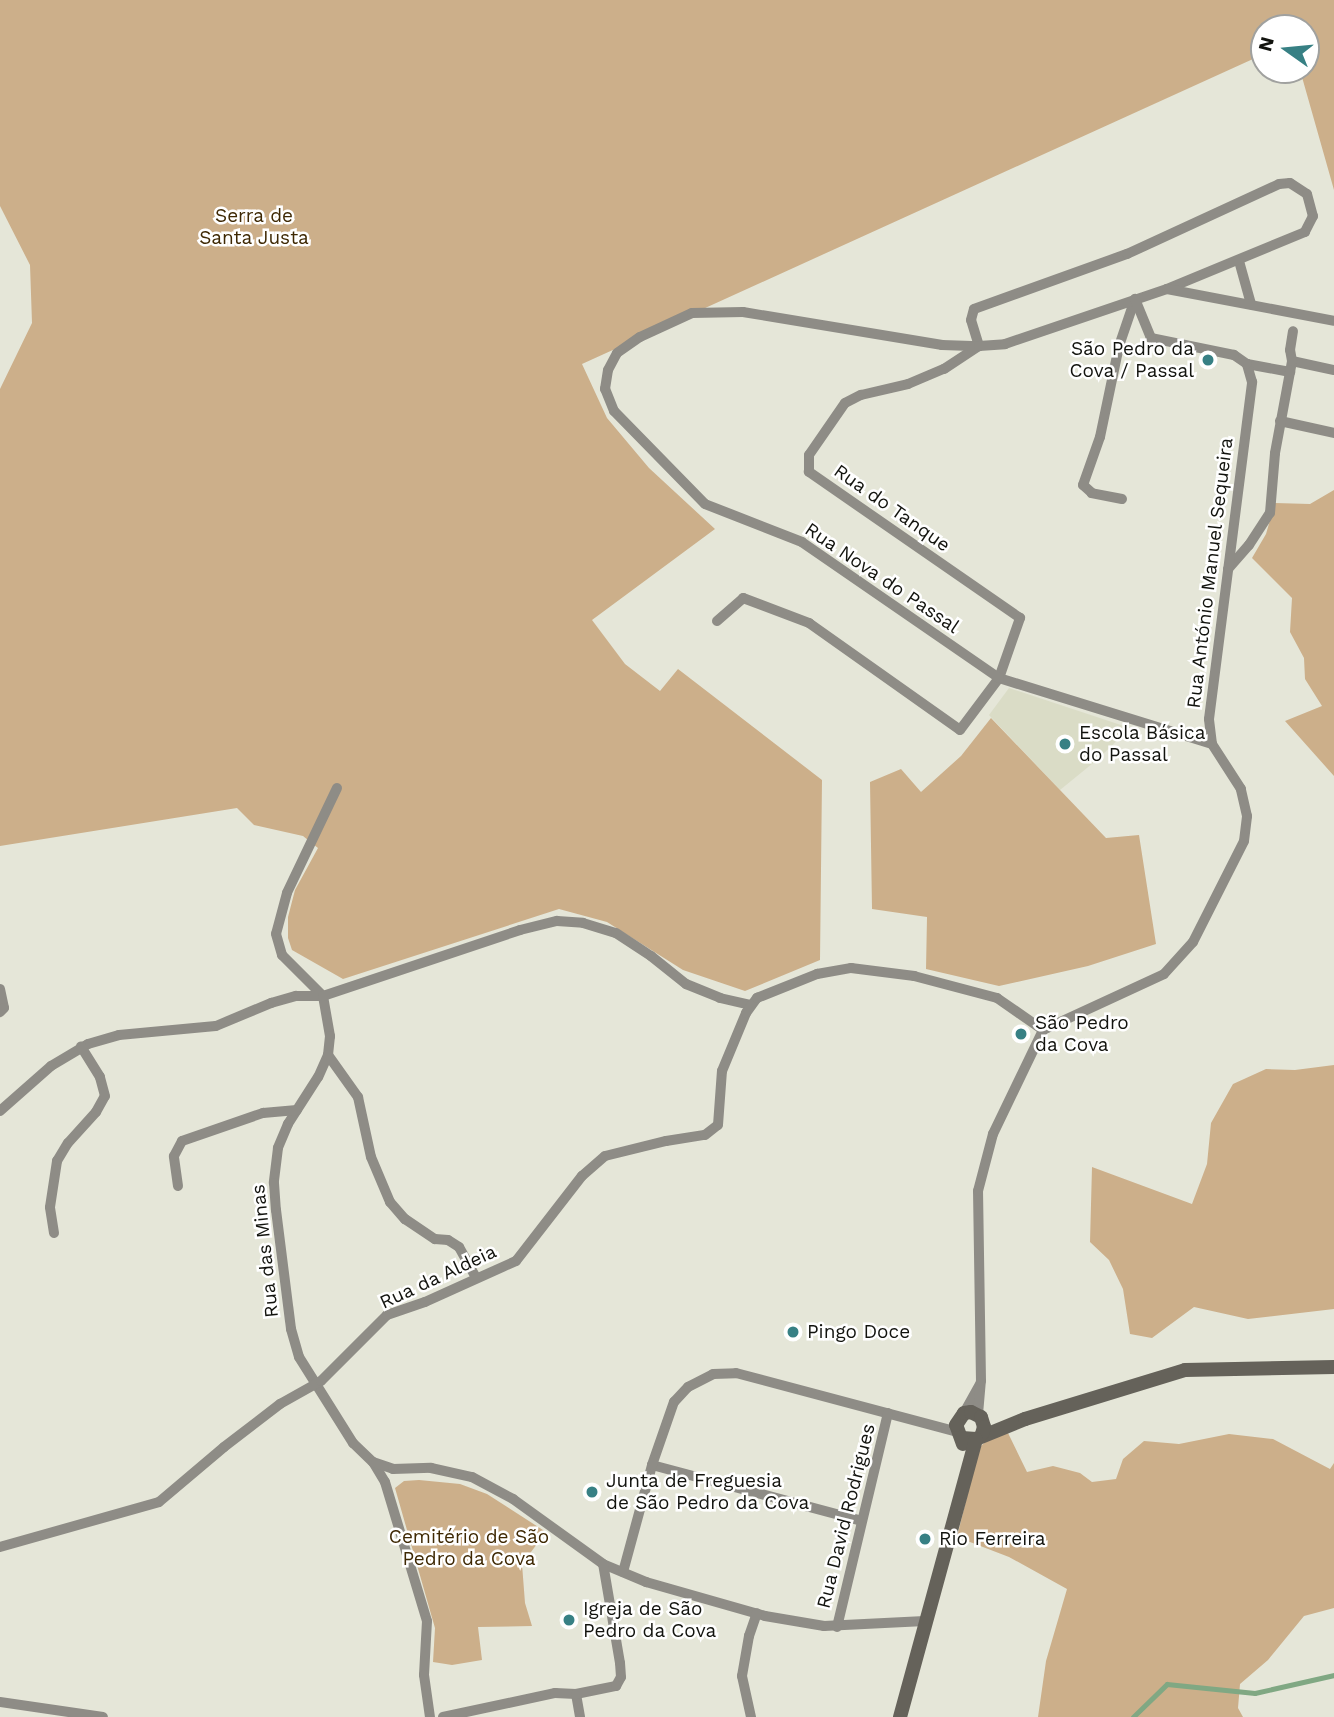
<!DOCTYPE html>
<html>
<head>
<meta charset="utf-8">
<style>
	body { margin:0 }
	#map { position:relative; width:1334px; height:1717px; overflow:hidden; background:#e5e6d8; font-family:"Work Sans",sans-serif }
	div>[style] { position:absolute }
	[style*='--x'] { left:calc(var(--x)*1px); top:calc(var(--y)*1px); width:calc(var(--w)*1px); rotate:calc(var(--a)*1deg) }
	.built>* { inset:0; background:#dadcc6 }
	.green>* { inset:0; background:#ccaf8a }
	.stream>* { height:4.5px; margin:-2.25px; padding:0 2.25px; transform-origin:2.25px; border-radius:2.25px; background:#80a883 }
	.street>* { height:10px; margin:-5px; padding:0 5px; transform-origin:5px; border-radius:5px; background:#8e8c86 }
	.secondary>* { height:14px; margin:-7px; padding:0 7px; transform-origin:7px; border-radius:7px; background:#65625a }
	.dots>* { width:19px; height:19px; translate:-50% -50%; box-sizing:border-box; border:4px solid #fff; border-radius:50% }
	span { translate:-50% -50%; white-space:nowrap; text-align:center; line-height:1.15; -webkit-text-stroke:5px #fff; paint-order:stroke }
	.park-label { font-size:19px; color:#3e2803 }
	.poi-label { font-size:19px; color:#12130e }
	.right { translate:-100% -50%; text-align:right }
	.left { translate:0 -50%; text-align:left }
	.street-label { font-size:19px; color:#12130e }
	.north { position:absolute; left:1250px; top:14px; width:70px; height:70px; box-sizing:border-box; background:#fff; border:2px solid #a0a19f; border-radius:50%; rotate:285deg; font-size:19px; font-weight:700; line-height:28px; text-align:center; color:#12130e }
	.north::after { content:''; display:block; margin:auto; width:24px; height:32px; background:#378084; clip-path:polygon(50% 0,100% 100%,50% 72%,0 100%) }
</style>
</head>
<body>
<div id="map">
	<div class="built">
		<div style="clip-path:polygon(1009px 688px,1130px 728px,1098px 759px,1060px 790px,989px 715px)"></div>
	</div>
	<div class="green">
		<div style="clip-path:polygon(0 0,1334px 0,1334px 190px,1300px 70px,1306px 70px,1306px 28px,1264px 28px,1264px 54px,582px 364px,607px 418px,649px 468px,715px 529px,592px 620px,625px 664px,660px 691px,678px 669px,822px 780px,820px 960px,745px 991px,683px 970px,607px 922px,559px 909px,343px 979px,292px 950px,288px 938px,288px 917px,295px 890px,318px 848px,303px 836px,254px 825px,237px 808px,0 846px,0 389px,32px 323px,30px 265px,0 206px)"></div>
		<div style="clip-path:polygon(1334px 490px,1334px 776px,1285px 721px,1322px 706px,1305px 679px,1304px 658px,1290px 632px,1292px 598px,1252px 558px,1266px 534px,1275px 503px,1310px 504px)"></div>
		<div style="clip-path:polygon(991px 718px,1106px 838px,1139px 835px,1156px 944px,1088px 966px,999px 986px,926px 969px,927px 917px,872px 909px,870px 782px,901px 769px,921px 792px,961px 756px)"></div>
		<div style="clip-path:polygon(1334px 1065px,1334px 1309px,1248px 1319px,1194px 1307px,1152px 1338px,1130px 1334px,1123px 1289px,1109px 1260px,1090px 1242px,1092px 1167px,1192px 1204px,1207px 1164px,1211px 1123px,1233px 1084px,1266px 1069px,1295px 1070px)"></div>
		<div style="clip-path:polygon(1008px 1433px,1027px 1472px,1053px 1466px,1080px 1473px,1092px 1482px,1116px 1479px,1123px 1459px,1144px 1441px,1179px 1444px,1229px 1434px,1273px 1439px,1330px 1469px,1334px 1463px,1334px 1608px,1304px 1616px,1268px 1660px,1240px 1684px,1238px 1708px,1243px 1717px,1038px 1717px,1046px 1661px,1067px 1589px,1009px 1557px,957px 1537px,979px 1448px,987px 1440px)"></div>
		<div style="clip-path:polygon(419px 1480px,460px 1484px,487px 1494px,546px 1532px,522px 1564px,525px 1603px,532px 1626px,478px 1627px,482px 1660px,452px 1665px,433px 1662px,435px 1628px,395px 1488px,404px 1481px)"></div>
	</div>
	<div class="stream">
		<div style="--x:1133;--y:1717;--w:47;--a:-44.1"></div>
		<div style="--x:1167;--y:1684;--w:88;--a:5.8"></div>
		<div style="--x:1255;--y:1693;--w:81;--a:-12.8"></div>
	</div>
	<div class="street">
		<div style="--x:1239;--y:261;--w:45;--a:74.4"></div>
		<div style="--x:1292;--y:361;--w:43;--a:12.1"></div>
		<div style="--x:1247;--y:364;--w:44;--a:10.5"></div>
		<div style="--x:1280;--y:421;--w:55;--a:12.5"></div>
		<div style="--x:1122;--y:499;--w:31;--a:-169"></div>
		<div style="--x:1092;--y:493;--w:12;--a:-138"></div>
		<div style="--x:1083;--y:485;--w:51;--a:-70.5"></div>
		<div style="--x:1100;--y:437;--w:93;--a:-78.2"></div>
		<div style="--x:1119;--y:346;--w:50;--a:-71.2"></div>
		<div style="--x:1228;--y:569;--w:32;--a:-49"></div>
		<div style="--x:1249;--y:545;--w:38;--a:-57"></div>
		<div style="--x:1270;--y:513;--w:60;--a:-85.2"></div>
		<div style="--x:1275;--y:453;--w:94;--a:-79.5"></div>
		<div style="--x:1292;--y:361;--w:11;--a:-100"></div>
		<div style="--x:1290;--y:350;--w:19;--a:-81"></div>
		<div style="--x:717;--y:621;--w:35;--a:-41"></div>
		<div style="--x:743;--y:598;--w:71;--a:20.7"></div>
		<div style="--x:809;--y:623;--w:185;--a:35.3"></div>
		<div style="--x:960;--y:730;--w:65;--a:-53.1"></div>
		<div style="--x:999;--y:678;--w:64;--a:-70.7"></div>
		<div style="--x:1020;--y:618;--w:257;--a:-145.3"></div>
		<div style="--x:809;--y:472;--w:17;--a:-90"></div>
		<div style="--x:809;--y:455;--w:63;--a:-55.3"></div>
		<div style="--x:845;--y:403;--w:18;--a:-27"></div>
		<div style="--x:861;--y:395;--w:48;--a:-13.2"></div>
		<div style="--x:908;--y:384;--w:39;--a:-23"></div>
		<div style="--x:944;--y:369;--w:42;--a:-33.3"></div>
		<div style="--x:979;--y:346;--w:27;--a:-107"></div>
		<div style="--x:971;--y:320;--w:11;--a:-75"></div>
		<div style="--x:974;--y:309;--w:163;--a:-19.8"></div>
		<div style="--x:1127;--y:254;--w:167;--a:-24.7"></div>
		<div style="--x:1279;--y:184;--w:11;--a:-5"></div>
		<div style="--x:1290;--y:183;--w:20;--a:33"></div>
		<div style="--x:1307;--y:194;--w:23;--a:75"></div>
		<div style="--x:1313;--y:216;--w:18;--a:117"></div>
		<div style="--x:1305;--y:232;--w:149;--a:157.6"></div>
		<div style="--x:1212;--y:744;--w:223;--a:-162.8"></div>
		<div style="--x:999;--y:678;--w:239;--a:-145.4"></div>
		<div style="--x:802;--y:542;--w:104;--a:-158.6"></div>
		<div style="--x:705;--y:504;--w:130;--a:-134.4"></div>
		<div style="--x:614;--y:411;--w:24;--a:-112"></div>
		<div style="--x:605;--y:389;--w:19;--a:-81"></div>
		<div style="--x:608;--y:370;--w:19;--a:-62"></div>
		<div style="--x:617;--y:353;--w:28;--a:-35"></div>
		<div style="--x:640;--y:337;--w:57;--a:-24.8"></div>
		<div style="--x:692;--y:313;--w:51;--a:-1.1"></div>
		<div style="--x:743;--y:312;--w:202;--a:9.4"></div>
		<div style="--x:942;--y:345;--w:37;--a:2"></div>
		<div style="--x:979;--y:346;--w:26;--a:-4"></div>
		<div style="--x:1005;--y:344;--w:171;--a:-18.8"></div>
		<div style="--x:1167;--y:289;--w:170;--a:10.8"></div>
		<div style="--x:337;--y:788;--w:116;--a:115.5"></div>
		<div style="--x:287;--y:893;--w:42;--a:105"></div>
		<div style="--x:276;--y:934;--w:22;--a:74"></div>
		<div style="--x:282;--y:955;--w:58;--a:45"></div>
		<div style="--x:323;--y:996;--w:41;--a:80.1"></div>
		<div style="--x:330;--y:1036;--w:19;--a:96"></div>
		<div style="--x:328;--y:1055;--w:24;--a:114"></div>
		<div style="--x:318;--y:1077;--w:56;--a:122.6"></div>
		<div style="--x:288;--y:1124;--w:26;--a:113"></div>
		<div style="--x:278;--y:1148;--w:35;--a:97"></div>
		<div style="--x:274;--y:1183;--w:27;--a:86"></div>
		<div style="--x:276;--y:1210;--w:120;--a:82.8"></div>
		<div style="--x:291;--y:1329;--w:29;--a:74"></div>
		<div style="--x:299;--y:1357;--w:102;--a:57.9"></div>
		<div style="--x:353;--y:1443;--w:28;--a:44"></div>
		<div style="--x:373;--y:1462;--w:23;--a:59"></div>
		<div style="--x:385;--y:1482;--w:145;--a:73.2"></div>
		<div style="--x:427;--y:1621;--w:54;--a:93.2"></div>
		<div style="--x:424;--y:1675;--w:42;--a:81.9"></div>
		<div style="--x:0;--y:989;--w:19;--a:78"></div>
		<div style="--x:4;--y:1008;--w:6;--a:135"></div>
		<div style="--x:1043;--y:1030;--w:133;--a:-24.8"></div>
		<div style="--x:1164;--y:974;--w:43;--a:-47.8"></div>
		<div style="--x:1193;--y:942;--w:113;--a:-63.2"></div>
		<div style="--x:1244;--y:841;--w:25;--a:-83"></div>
		<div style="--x:1247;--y:816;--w:28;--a:-103"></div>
		<div style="--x:1241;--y:789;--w:54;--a:-122.8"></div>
		<div style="--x:1212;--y:744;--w:25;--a:-97"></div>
		<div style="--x:1209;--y:719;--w:340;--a:-82.7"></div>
		<div style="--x:1252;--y:382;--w:19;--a:-106"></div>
		<div style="--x:1247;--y:364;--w:16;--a:-145"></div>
		<div style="--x:1234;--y:355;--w:85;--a:-168.4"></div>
		<div style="--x:1151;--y:338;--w:42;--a:-112.3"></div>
		<div style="--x:328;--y:1055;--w:52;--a:54.5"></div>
		<div style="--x:358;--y:1097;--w:61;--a:77.8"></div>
		<div style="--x:371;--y:1157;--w:49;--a:67.1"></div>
		<div style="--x:390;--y:1202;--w:23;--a:49"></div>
		<div style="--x:405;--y:1219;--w:36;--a:34"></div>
		<div style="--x:435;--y:1239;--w:13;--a:4"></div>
		<div style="--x:448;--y:1240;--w:13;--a:32"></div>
		<div style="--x:459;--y:1247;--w:35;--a:61"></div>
		<div style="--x:0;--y:1111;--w:68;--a:-41.4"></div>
		<div style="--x:51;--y:1066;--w:43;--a:-30.7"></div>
		<div style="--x:88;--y:1044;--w:32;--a:-16"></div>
		<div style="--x:119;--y:1035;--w:97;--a:-5.3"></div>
		<div style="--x:216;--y:1026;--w:60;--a:-22.7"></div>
		<div style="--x:271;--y:1003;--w:26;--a:-16"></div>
		<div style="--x:296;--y:996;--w:27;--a:0"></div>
		<div style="--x:323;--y:996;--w:208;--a:-18.5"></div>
		<div style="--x:520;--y:930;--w:38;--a:-14"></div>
		<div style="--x:557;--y:921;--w:26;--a:4"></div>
		<div style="--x:583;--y:923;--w:34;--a:17"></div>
		<div style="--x:616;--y:933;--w:42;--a:33.3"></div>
		<div style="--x:651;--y:956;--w:45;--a:38.7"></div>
		<div style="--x:686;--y:984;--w:37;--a:22"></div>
		<div style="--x:720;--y:998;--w:32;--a:13"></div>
		<div style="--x:178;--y:1186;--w:30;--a:-98"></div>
		<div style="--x:174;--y:1156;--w:17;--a:-62"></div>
		<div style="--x:182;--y:1141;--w:86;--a:-19.1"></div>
		<div style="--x:263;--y:1113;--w:34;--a:-5"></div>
		<div style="--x:54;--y:1233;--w:26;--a:-99"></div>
		<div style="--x:50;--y:1207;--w:47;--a:-81.3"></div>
		<div style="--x:57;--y:1161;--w:21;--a:-59"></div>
		<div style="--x:68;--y:1143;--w:42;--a:-47.9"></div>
		<div style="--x:96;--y:1112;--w:18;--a:-61"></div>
		<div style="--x:105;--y:1096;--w:20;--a:-105"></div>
		<div style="--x:100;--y:1077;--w:36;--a:-122"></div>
		<div style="--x:964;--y:1413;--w:33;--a:-61"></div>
		<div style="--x:978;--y:1414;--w:33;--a:-85"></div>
		<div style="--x:981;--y:1381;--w:190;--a:-90.9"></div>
		<div style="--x:978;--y:1191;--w:59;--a:-75.3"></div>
		<div style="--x:993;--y:1134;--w:115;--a:-64.3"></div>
		<div style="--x:373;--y:1462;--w:21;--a:19"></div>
		<div style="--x:393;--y:1469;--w:38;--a:-2"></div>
		<div style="--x:431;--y:1468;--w:42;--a:12.4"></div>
		<div style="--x:472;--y:1477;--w:47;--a:28.2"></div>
		<div style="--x:513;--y:1499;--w:111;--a:35.8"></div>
		<div style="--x:603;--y:1564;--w:47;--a:22.7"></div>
		<div style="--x:646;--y:1582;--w:124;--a:15.9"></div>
		<div style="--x:765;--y:1616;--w:60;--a:9.6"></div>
		<div style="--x:824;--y:1626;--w:101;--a:-2.8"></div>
		<div style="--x:652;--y:1465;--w:217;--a:14.9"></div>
		<div style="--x:0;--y:1547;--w:165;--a:-15.8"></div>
		<div style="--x:159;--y:1502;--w:85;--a:-40.2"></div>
		<div style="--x:224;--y:1447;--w:71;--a:-37.5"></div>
		<div style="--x:280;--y:1404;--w:47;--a:-29.3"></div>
		<div style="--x:321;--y:1381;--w:93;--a:-45"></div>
		<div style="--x:387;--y:1315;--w:40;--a:-18.9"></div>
		<div style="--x:425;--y:1302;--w:100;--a:-24.3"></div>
		<div style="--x:516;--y:1261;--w:108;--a:-52.2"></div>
		<div style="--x:582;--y:1176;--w:30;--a:-41"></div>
		<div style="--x:605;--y:1156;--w:63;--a:-13.8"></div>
		<div style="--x:666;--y:1141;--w:39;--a:-9"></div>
		<div style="--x:705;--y:1135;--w:16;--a:-38"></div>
		<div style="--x:718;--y:1125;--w:54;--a:-85.8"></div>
		<div style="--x:722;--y:1071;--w:63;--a:-67.5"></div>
		<div style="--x:746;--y:1013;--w:19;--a:-54"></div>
		<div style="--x:757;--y:998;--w:65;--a:-21.8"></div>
		<div style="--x:817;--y:974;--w:35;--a:-10"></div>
		<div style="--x:851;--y:968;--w:64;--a:7.2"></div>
		<div style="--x:914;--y:976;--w:86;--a:14.8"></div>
		<div style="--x:997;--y:998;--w:56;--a:34.8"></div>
		<div style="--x:623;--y:1572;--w:111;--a:-74.8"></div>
		<div style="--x:652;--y:1465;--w:67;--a:-70.8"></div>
		<div style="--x:674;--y:1402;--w:21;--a:-47"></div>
		<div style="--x:688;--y:1387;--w:28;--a:-27"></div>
		<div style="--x:713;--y:1374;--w:23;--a:-2"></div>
		<div style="--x:736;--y:1373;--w:229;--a:14.9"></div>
		<div style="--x:837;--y:1627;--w:220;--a:-76.6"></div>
		<div style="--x:576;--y:1694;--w:23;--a:80"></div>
		<div style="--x:0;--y:1702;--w:104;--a:8.3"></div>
		<div style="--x:443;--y:1717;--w:115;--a:-12.1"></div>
		<div style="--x:555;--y:1693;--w:21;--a:3"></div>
		<div style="--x:576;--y:1694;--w:41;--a:-11.3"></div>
		<div style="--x:616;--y:1686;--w:10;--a:-61"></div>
		<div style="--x:621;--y:1677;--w:14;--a:-94"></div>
		<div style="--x:620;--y:1663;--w:100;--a:-99.7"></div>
		<div style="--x:751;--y:1717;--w:42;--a:-102.4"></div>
		<div style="--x:742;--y:1676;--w:41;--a:-80.1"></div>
		<div style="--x:749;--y:1636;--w:24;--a:-71"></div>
	</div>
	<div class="secondary">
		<div style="--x:962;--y:1438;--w:14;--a:4"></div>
		<div style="--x:976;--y:1439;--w:53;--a:-22.2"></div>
		<div style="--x:1025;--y:1419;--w:167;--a:-17"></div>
		<div style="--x:1185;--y:1370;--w:149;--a:-1.2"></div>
		<div style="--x:963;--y:1444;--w:20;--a:-110"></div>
		<div style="--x:956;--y:1425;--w:14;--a:-56"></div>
		<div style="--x:964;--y:1413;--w:7;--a:-8"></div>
		<div style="--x:971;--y:1412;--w:11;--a:27"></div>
		<div style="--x:981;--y:1417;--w:10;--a:73"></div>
		<div style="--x:984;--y:1427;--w:7;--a:106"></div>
		<div style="--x:900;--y:1717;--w:288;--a:-74.7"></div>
	</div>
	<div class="dots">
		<div style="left:1208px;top:360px;background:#378084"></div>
		<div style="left:1065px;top:744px;background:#378084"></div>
		<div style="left:1021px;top:1034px;background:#378084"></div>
		<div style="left:793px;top:1332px;background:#378084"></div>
		<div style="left:592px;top:1492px;background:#378084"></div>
		<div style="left:925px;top:1539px;background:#378084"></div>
		<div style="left:569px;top:1620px;background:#378084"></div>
	</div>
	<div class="park-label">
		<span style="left:254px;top:227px">Serra de<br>Santa Justa</span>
		<span style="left:469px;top:1548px">Cemitério de São<br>Pedro da Cova</span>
	</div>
	<div class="poi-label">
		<span class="right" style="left:1194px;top:360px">São Pedro da<br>Cova / Passal</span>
		<span class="left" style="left:1079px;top:744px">Escola Básica<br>do Passal</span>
		<span class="left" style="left:1035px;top:1034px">São Pedro<br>da Cova</span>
		<span class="left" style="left:807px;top:1332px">Pingo Doce</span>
		<span class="left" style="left:606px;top:1492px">Junta de Freguesia<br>de São Pedro da Cova</span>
		<span class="left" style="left:939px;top:1539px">Rio Ferreira</span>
		<span class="left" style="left:583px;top:1620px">Igreja de São<br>Pedro da Cova</span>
	</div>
	<div class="street-label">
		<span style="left:892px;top:508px;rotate:35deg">Rua do Tanque</span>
		<span style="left:1210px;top:573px;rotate:-83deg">Rua António Manuel Sequeira</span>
		<span style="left:882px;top:578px;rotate:34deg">Rua Nova do Passal</span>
		<span style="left:265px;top:1251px;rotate:-96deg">Rua das Minas</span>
		<span style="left:438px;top:1277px;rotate:-25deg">Rua da Aldeia</span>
		<span style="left:846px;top:1516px;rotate:-76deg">Rua David Rodrigues</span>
	</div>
	<div class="north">N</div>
</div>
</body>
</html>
